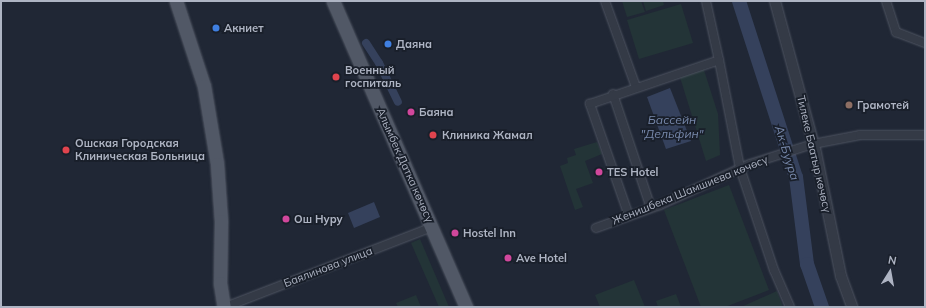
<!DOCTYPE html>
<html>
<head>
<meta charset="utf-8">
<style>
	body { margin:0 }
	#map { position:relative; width:926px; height:308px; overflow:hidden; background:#202735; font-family:Mulish,sans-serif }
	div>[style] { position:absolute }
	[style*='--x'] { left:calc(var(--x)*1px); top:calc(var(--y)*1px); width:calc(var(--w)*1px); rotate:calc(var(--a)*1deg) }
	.green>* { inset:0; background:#233437 }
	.water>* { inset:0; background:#35415c }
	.canal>* { height:8px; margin:-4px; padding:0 4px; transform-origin:4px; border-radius:4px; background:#35415c }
	.river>* { height:14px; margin:-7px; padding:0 7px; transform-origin:7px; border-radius:7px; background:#35415c }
	.roads { filter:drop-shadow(0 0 1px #4e5461) drop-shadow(0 0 1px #4e5461) }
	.minor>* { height:8px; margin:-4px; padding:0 4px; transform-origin:4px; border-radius:4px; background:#343a46 }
	.tertiary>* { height:10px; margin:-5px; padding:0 5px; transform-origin:5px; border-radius:5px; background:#343a46 }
	.primary>* { height:13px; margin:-6.5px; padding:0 6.5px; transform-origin:6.5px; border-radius:6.5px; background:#515866 }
	.dots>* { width:11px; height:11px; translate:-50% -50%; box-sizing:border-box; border:2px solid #191f2a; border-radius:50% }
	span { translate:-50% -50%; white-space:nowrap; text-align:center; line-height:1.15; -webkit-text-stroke:3.5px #191f2a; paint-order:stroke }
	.poi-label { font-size:11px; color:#aeb4c3; font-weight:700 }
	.left { translate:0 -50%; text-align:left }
	.street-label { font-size:11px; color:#aeb4c3 }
	.water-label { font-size:12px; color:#78a; font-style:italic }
	.frame { position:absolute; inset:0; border:2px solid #aeb4c3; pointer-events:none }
	.north { position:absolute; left:870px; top:252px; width:40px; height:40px; -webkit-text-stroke:3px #191f2a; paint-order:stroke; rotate:11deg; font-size:11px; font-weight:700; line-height:16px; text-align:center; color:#aeb4c3 }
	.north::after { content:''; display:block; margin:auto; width:14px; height:18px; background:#aeb4c3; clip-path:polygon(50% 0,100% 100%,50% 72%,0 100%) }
</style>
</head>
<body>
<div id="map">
	<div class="green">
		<div style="clip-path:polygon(622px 1px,641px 1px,645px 12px,627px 17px)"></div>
		<div style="clip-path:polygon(643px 1px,663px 1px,664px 5px,646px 11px)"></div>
		<div style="clip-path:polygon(681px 4px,693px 43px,639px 59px,627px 20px)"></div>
		<div style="clip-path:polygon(703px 67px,718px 114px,720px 155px,706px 161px,679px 74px)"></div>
		<div style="clip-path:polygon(597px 142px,602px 154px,585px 161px,593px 183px,576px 189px,583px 207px,575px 210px,560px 166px,568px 163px,567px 158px,576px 155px,574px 149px)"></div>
		<div style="clip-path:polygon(729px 185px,769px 290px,725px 307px,701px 307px,664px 210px)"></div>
		<div style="clip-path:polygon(420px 239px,449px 307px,439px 307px,411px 243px)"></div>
		<div style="clip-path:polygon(634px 280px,645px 307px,600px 307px,595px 295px)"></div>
		<div style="clip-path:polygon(777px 291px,783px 307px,741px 307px)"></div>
		<div style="clip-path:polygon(676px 294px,681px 307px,658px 307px,656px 301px)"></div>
		<div style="clip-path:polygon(416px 295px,421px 307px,398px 307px,396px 303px)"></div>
	</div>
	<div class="water">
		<div style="clip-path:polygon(670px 88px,691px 141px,666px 149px,647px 97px)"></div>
		<div style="clip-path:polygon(374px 202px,380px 217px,354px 228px,348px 213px)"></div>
	</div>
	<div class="canal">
		<div style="--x:366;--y:43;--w:24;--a:57"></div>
		<div style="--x:379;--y:63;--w:43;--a:64"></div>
	</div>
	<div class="river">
		<div style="--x:739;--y:1;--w:185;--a:72.1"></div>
		<div style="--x:796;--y:177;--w:88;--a:82.8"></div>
		<div style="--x:807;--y:264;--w:46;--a:70.8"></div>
	</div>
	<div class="roads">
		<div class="minor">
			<div style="--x:605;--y:1;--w:91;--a:70.2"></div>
			<div style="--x:706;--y:1;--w:60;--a:77.6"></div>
			<div style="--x:886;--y:1;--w:33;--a:72"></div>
			<div style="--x:896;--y:32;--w:31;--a:21"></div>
			<div style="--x:613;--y:94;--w:120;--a:71.6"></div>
			<div style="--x:629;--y:216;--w:119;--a:-109.2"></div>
			<div style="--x:590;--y:104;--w:136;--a:-18.8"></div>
			<div style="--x:719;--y:60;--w:110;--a:79"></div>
			<div style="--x:740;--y:168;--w:108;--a:71.6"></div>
			<div style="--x:774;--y:270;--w:40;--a:66.6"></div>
			<div style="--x:596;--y:228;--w:68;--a:-19.8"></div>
			<div style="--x:660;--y:205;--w:99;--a:-24.5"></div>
			<div style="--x:750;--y:164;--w:66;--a:-17.6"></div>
			<div style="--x:813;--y:144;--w:48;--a:-10.8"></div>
			<div style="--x:860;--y:135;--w:65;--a:0"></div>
			<div style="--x:225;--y:307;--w:222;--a:-21.1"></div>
		</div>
		<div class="tertiary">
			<div style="--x:775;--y:1;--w:157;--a:74.9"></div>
			<div style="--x:816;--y:153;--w:126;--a:78.5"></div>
			<div style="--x:841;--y:276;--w:33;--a:70"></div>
		</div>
		<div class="primary">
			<div style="--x:176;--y:1;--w:89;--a:71.8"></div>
			<div style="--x:204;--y:86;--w:79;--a:80.5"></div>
			<div style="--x:217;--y:164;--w:57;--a:86"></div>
			<div style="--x:221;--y:221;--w:62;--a:90.9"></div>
			<div style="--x:220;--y:283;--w:24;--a:81"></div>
			<div style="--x:333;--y:1;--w:334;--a:66.5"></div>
		</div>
	</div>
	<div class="dots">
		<div style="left:216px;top:28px;background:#3f7fe0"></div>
		<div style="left:388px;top:44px;background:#3f7fe0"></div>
		<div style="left:336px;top:77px;background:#e0444e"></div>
		<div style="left:849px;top:105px;background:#8d6e63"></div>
		<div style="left:411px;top:112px;background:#d1479c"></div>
		<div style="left:433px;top:135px;background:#e0444e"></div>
		<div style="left:66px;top:150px;background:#e0444e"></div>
		<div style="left:599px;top:172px;background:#d1479c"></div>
		<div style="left:286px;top:219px;background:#d1479c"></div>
		<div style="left:455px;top:233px;background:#d1479c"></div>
		<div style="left:508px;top:258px;background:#d1479c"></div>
	</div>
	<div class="poi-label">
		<span class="left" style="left:224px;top:28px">Акниет</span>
		<span class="left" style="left:396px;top:44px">Даяна</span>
		<span class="left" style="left:345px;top:77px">Военный<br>госпиталь</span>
		<span class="left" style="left:857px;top:105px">Грамотей</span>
		<span class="left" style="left:419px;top:112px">Баяна</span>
		<span class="left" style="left:442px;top:135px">Клиника Жамал</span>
		<span class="left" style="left:75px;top:150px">Ошская Городская<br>Клиническая Больница</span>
		<span class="left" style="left:607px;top:172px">TES Hotel</span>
		<span class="left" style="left:294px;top:219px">Ош Нуру</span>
		<span class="left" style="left:463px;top:233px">Hostel Inn</span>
		<span class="left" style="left:516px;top:258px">Ave Hotel</span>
	</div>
	<div class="street-label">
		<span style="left:814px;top:154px;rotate:77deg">Тилеке Баатыр көчөсү</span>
		<span style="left:405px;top:165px;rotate:66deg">Алымбек Датка көчөсү</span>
		<span style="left:690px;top:190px;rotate:-22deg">Женишбека Шамшиева көчөсү</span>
		<span style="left:328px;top:267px;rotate:-21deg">Баялинова улица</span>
	</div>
	<div class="water-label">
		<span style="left:672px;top:127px">Бассейн<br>"Дельфин"</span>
		<span style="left:787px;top:153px;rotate:73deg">Ак-Буура</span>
	</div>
	<div class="frame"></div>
	<div class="north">N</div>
</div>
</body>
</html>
